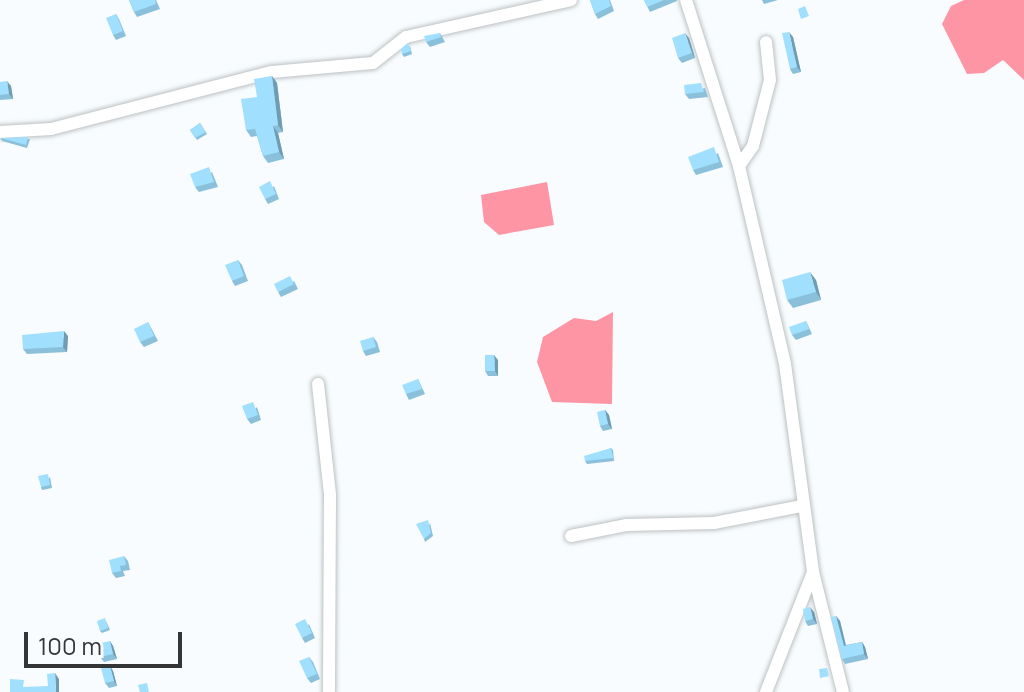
<!DOCTYPE html>
<html>
<head>
<meta charset="utf-8">
<style>
	body { margin:0 }
	#map { position:relative; width:1024px; height:692px; overflow:hidden; background:#f8fcfe; font-family:Manrope,sans-serif }
	div>[style] { position:absolute }
	[style*='--x'] { left:calc(var(--x)*1px); top:calc(var(--y)*1px); width:calc(var(--w)*1px); rotate:calc(var(--a)*1deg) }
	.water>* { inset:0; background:#fe95a5 }
	.roads { filter:drop-shadow(0 0 2px #bcc1c3) drop-shadow(0 0 2px #bcc1c3) }
	.minor>* { height:12px; margin:-6px; padding:0 6px; transform-origin:6px; border-radius:6px; background:#fff }
	.wall>* { inset:0; background:#8ac0da }
	.shaded-wall>* { inset:0; background:#709cb2 }
	.building>* { inset:0; background:#a0dffe }
	span { translate:-50% -50%; white-space:nowrap; text-align:center; line-height:1.15; -webkit-text-stroke:6px #f8fcfe; paint-order:stroke }
	.scale { position:absolute; left:24px; top:632px; width:158px; height:36px; box-sizing:border-box; border:4px solid #333536; border-top:0; padding-left:10px; font-size:24px; line-height:28px; white-space:nowrap; color:#333536; -webkit-text-stroke:6px #f8fcfe; paint-order:stroke }
</style>
</head>
<body>
<div id="map">
	<div class="water">
		<div style="clip-path:polygon(964px 0,1024px 0,1024px 80px,1003px 60px,984px 73px,967px 74px,942px 24px,951px 6px)"></div>
		<div style="clip-path:polygon(547px 182px,554px 225px,499px 235px,484px 222px,481px 195px)"></div>
		<div style="clip-path:polygon(613px 312px,612px 404px,552px 402px,537px 362px,543px 337px,574px 318px,596px 321px)"></div>
	</div>
	<div class="roads">
		<div class="minor">
			<div style="--x:686;--y:0;--w:174;--a:72.3"></div>
			<div style="--x:739;--y:166;--w:203;--a:76.9"></div>
			<div style="--x:785;--y:364;--w:210;--a:82.3"></div>
			<div style="--x:813;--y:572;--w:124;--a:76"></div>
			<div style="--x:0;--y:132;--w:51;--a:-3.4"></div>
			<div style="--x:51;--y:129;--w:228;--a:-14.5"></div>
			<div style="--x:272;--y:72;--w:101;--a:-5.1"></div>
			<div style="--x:373;--y:63;--w:42;--a:-38.2"></div>
			<div style="--x:406;--y:37;--w:169;--a:-12.6"></div>
			<div style="--x:739;--y:166;--w:24;--a:-55"></div>
			<div style="--x:753;--y:146;--w:68;--a:-75.6"></div>
			<div style="--x:770;--y:80;--w:38;--a:-96"></div>
			<div style="--x:318;--y:384;--w:112;--a:83.8"></div>
			<div style="--x:330;--y:495;--w:197;--a:90.3"></div>
			<div style="--x:571;--y:536;--w:56;--a:-11.3"></div>
			<div style="--x:626;--y:525;--w:88;--a:-1.3"></div>
			<div style="--x:714;--y:523;--w:90;--a:-10.9"></div>
			<div style="--x:766;--y:692;--w:129;--a:-68.6"></div>
		</div>
	</div>
	<div class="wall">
		<div style="clip-path:polygon(129px 0,156px 0,160px 9px,137px 17px,134px 12px)"></div>
		<div style="clip-path:polygon(590px 0,610px 0,614px 11px,598px 19px,595px 14px)"></div>
		<div style="clip-path:polygon(644px 0,677px 0,677px 1px,650px 12px)"></div>
		<div style="clip-path:polygon(762px 0,778px 0,764px 4px)"></div>
		<div style="clip-path:polygon(116px 14px,119px 19px,126px 36px,116px 40px,113px 35px)"></div>
		<div style="clip-path:polygon(440px 33px,445px 42px,430px 47px,426px 42px)"></div>
		<div style="clip-path:polygon(793px 37px,801px 72px,793px 74px,790px 69px)"></div>
		<div style="clip-path:polygon(689px 38px,695px 58px,682px 63px,678px 58px)"></div>
		<div style="clip-path:polygon(410px 46px,412px 54px,404px 57px,402px 54px)"></div>
		<div style="clip-path:polygon(272px 76px,277px 83px,283px 132px,278px 133px,284px 159px,268px 163px,263px 156px,257px 136px,251px 137px,246px 130px,257px 97px)"></div>
		<div style="clip-path:polygon(0 82px,11px 86px,13px 99px,0 100px)"></div>
		<div style="clip-path:polygon(705px 88px,708px 97px,689px 99px,685px 94px)"></div>
		<div style="clip-path:polygon(200px 123px,207px 134px,197px 140px,190px 130px)"></div>
		<div style="clip-path:polygon(1px 138px,30px 139px,27px 148px,2px 141px)"></div>
		<div style="clip-path:polygon(718px 153px,723px 167px,696px 175px,693px 170px)"></div>
		<div style="clip-path:polygon(212px 172px,218px 187px,199px 192px,195px 187px)"></div>
		<div style="clip-path:polygon(274px 186px,279px 199px,268px 204px,265px 199px)"></div>
		<div style="clip-path:polygon(238px 260px,242px 265px,248px 281px,235px 286px,232px 281px)"></div>
		<div style="clip-path:polygon(816px 280px,821px 300px,793px 308px,787px 300px)"></div>
		<div style="clip-path:polygon(294px 281px,298px 289px,281px 297px,278px 292px)"></div>
		<div style="clip-path:polygon(806px 321px,812px 334px,796px 340px,792px 335px)"></div>
		<div style="clip-path:polygon(148px 322px,158px 341px,144px 347px,140px 342px)"></div>
		<div style="clip-path:polygon(68px 336px,67px 352px,27px 354px,23px 349px)"></div>
		<div style="clip-path:polygon(373px 337px,377px 342px,380px 352px,366px 356px,363px 351px)"></div>
		<div style="clip-path:polygon(498px 360px,498px 376px,488px 376px,485px 371px)"></div>
		<div style="clip-path:polygon(418px 379px,425px 394px,409px 400px,406px 394px)"></div>
		<div style="clip-path:polygon(257px 407px,261px 420px,251px 424px,247px 419px)"></div>
		<div style="clip-path:polygon(605px 410px,609px 415px,612px 429px,603px 431px,600px 426px)"></div>
		<div style="clip-path:polygon(611px 448px,613px 450px,614px 461px,587px 464px,585px 461px)"></div>
		<div style="clip-path:polygon(50px 477px,52px 488px,42px 490px,41px 487px)"></div>
		<div style="clip-path:polygon(430px 523px,433px 536px,425px 542px,424px 539px)"></div>
		<div style="clip-path:polygon(124px 556px,128px 561px,130px 570px,123px 571px,125px 576px,116px 578px,112px 573px)"></div>
		<div style="clip-path:polygon(814px 612px,817px 624px,808px 626px,805px 621px)"></div>
		<div style="clip-path:polygon(836px 616px,840px 621px,846px 645px,862px 642px,865px 647px,868px 659px,845px 664px,842px 659px)"></div>
		<div style="clip-path:polygon(106px 621px,110px 630px,102px 633px,100px 631px)"></div>
		<div style="clip-path:polygon(309px 624px,315px 638px,305px 643px,302px 638px)"></div>
		<div style="clip-path:polygon(110px 641px,113px 646px,117px 659px,104px 662px,100px 657px)"></div>
		<div style="clip-path:polygon(309px 657px,313px 662px,320px 679px,311px 683px,307px 678px)"></div>
		<div style="clip-path:polygon(110px 666px,113px 671px,117px 686px,109px 688px,105px 683px)"></div>
	</div>
	<div class="shaded-wall">
		<div style="clip-path:polygon(789px 32px,793px 37px,801px 72px,797px 67px)"></div>
		<div style="clip-path:polygon(685px 33px,689px 38px,695px 58px,692px 53px)"></div>
		<div style="clip-path:polygon(272px 76px,277px 83px,283px 132px,278px 125px)"></div>
		<div style="clip-path:polygon(7px 81px,11px 86px,13px 99px,9px 94px)"></div>
		<div style="clip-path:polygon(273px 126px,278px 133px,284px 159px,279px 152px)"></div>
		<div style="clip-path:polygon(810px 272px,816px 280px,821px 300px,816px 292px)"></div>
		<div style="clip-path:polygon(64px 331px,68px 336px,67px 352px,63px 347px)"></div>
		<div style="clip-path:polygon(494px 355px,498px 360px,498px 376px,495px 371px)"></div>
		<div style="clip-path:polygon(605px 410px,609px 415px,612px 429px,608px 424px)"></div>
		<div style="clip-path:polygon(810px 607px,814px 612px,817px 624px,813px 619px)"></div>
		<div style="clip-path:polygon(836px 616px,840px 621px,847px 651px,844px 646px)"></div>
		<div style="clip-path:polygon(110px 641px,113px 646px,117px 659px,113px 654px)"></div>
		<div style="clip-path:polygon(862px 642px,865px 647px,868px 659px,864px 654px)"></div>
		<div style="clip-path:polygon(110px 666px,113px 671px,117px 686px,114px 681px)"></div>
		<div style="clip-path:polygon(55px 673px,59px 679px,59px 692px,56px 692px)"></div>
	</div>
	<div class="building">
		<div style="clip-path:polygon(129px 0,155px 0,156px 4px,134px 12px)"></div>
		<div style="clip-path:polygon(590px 0,609px 0,611px 6px,595px 14px)"></div>
		<div style="clip-path:polygon(644px 0,664px 0,647px 7px)"></div>
		<div style="clip-path:polygon(805px 6px,809px 16px,801px 19px,798px 9px)"></div>
		<div style="clip-path:polygon(116px 14px,123px 31px,113px 35px,106px 18px)"></div>
		<div style="clip-path:polygon(789px 32px,797px 67px,790px 69px,782px 33px)"></div>
		<div style="clip-path:polygon(440px 33px,441px 37px,426px 42px,424px 36px)"></div>
		<div style="clip-path:polygon(685px 33px,692px 53px,678px 58px,672px 38px)"></div>
		<div style="clip-path:polygon(408px 43px,411px 51px,402px 54px,401px 49px)"></div>
		<div style="clip-path:polygon(272px 76px,278px 125px,273px 126px,279px 152px,263px 156px,255px 129px,246px 130px,241px 99px,257px 97px,254px 79px)"></div>
		<div style="clip-path:polygon(7px 81px,9px 94px,0 95px,0 82px)"></div>
		<div style="clip-path:polygon(701px 83px,704px 92px,685px 94px,684px 85px)"></div>
		<div style="clip-path:polygon(200px 123px,206px 132px,195px 138px,190px 130px)"></div>
		<div style="clip-path:polygon(28px 137px,26px 145px,1px 138px)"></div>
		<div style="clip-path:polygon(714px 147px,719px 162px,693px 170px,688px 157px)"></div>
		<div style="clip-path:polygon(209px 167px,214px 182px,195px 187px,190px 174px)"></div>
		<div style="clip-path:polygon(270px 181px,276px 194px,265px 199px,259px 187px)"></div>
		<div style="clip-path:polygon(238px 260px,244px 276px,232px 281px,225px 265px)"></div>
		<div style="clip-path:polygon(810px 272px,816px 292px,787px 300px,782px 280px)"></div>
		<div style="clip-path:polygon(290px 276px,294px 284px,278px 292px,274px 284px)"></div>
		<div style="clip-path:polygon(806px 321px,809px 329px,792px 335px,789px 327px)"></div>
		<div style="clip-path:polygon(148px 322px,154px 336px,140px 342px,134px 329px)"></div>
		<div style="clip-path:polygon(64px 331px,63px 347px,23px 349px,22px 335px)"></div>
		<div style="clip-path:polygon(373px 337px,376px 347px,363px 351px,360px 341px)"></div>
		<div style="clip-path:polygon(485px 355px,494px 355px,495px 371px,485px 371px)"></div>
		<div style="clip-path:polygon(418px 379px,422px 389px,406px 394px,402px 385px)"></div>
		<div style="clip-path:polygon(253px 402px,258px 415px,247px 419px,242px 406px)"></div>
		<div style="clip-path:polygon(605px 410px,608px 424px,600px 426px,597px 412px)"></div>
		<div style="clip-path:polygon(611px 448px,613px 458px,585px 461px,584px 456px)"></div>
		<div style="clip-path:polygon(48px 474px,50px 485px,41px 487px,38px 476px)"></div>
		<div style="clip-path:polygon(428px 520px,431px 533px,424px 539px,416px 524px)"></div>
		<div style="clip-path:polygon(124px 556px,126px 565px,120px 566px,121px 571px,112px 573px,109px 560px)"></div>
		<div style="clip-path:polygon(810px 607px,813px 619px,805px 621px,803px 609px)"></div>
		<div style="clip-path:polygon(836px 616px,844px 646px,862px 642px,864px 654px,842px 659px,831px 617px)"></div>
		<div style="clip-path:polygon(105px 618px,108px 628px,100px 631px,97px 621px)"></div>
		<div style="clip-path:polygon(305px 619px,312px 633px,302px 638px,295px 624px)"></div>
		<div style="clip-path:polygon(110px 641px,113px 654px,100px 657px,97px 644px)"></div>
		<div style="clip-path:polygon(309px 657px,317px 674px,307px 678px,299px 661px)"></div>
		<div style="clip-path:polygon(110px 666px,114px 681px,105px 683px,101px 668px)"></div>
		<div style="clip-path:polygon(827px 668px,829px 676px,820px 678px,819px 669px)"></div>
		<div style="clip-path:polygon(55px 673px,56px 692px,10px 692px,10px 679px,24px 680px,23px 687px,48px 686px,47px 674px)"></div>
		<div style="clip-path:polygon(147px 683px,149px 692px,140px 692px,138px 685px)"></div>
	</div>
	<div class="scale">100 m</div>
</div>
</body>
</html>
